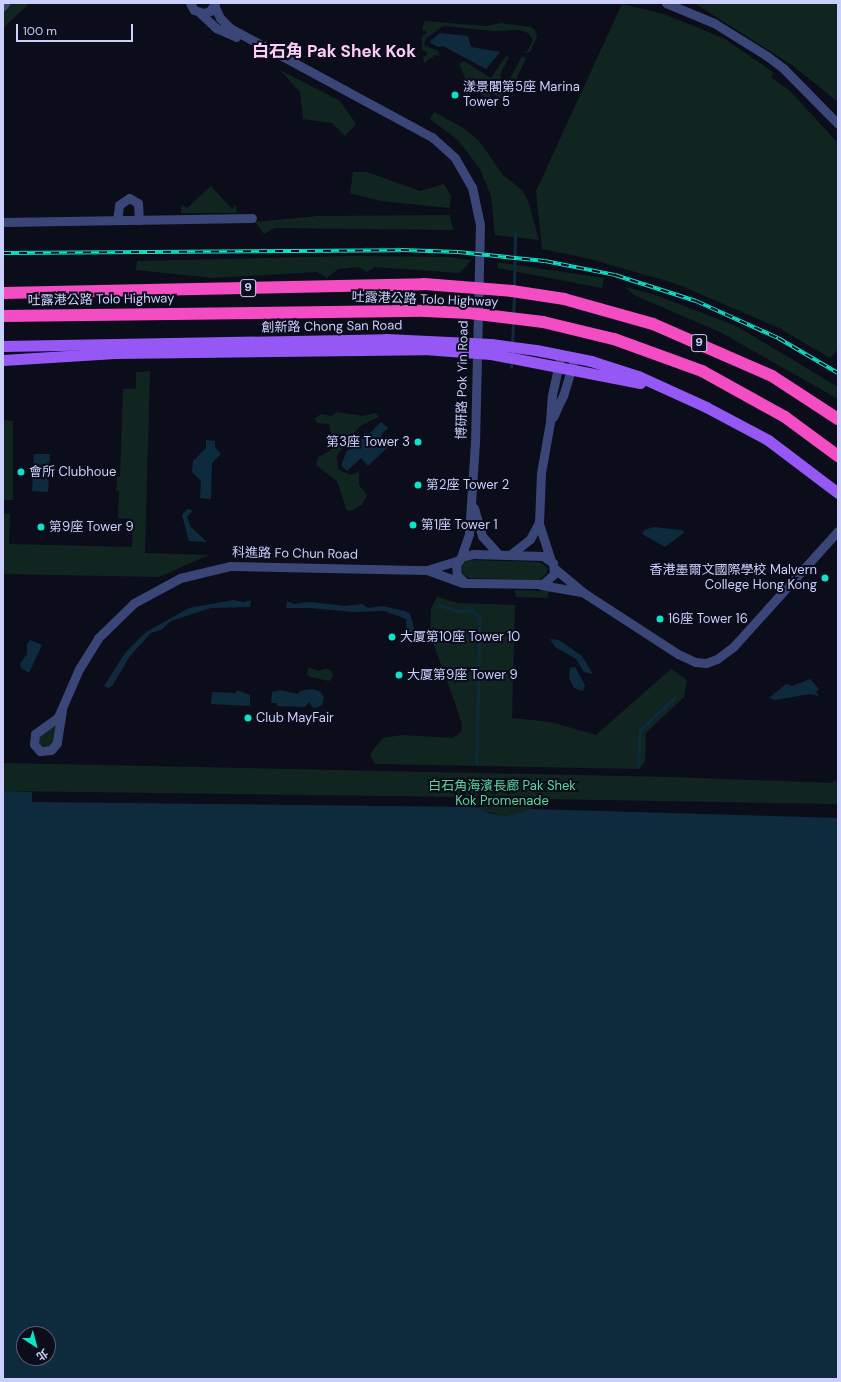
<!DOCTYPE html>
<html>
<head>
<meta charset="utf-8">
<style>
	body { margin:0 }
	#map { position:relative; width:841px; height:1382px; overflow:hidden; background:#0c0d1b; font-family:"DM Sans","Noto Sans TC",sans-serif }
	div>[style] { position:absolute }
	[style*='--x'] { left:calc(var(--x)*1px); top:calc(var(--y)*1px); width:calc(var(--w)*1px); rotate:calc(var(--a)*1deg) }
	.green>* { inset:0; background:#10251f }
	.water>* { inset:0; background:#0e2b3d }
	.stream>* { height:2.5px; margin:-1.25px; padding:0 1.25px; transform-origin:1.25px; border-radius:1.25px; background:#0e2b3d }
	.minor>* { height:9px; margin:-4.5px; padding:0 4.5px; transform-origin:4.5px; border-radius:4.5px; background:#3a4677 }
	.major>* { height:11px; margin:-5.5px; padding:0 5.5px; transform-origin:5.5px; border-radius:5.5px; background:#9658f5 }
	.highway>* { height:12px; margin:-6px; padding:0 6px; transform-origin:6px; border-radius:6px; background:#f44cc3 }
	.rail>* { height:4px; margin-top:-2px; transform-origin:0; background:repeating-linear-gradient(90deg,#0c0d1b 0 8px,#0ee3c8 0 16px); box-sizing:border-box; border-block:1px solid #0ee3c8 }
	.dots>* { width:11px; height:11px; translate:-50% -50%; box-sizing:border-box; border:2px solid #0c0d1b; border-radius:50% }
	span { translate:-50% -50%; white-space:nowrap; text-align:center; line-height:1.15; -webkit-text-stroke:4px #0c0d1b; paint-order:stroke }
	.shield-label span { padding:1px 3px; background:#0c0d1b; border:1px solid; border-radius:3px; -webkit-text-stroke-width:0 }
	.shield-label { font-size:12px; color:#cacffc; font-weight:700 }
	.poi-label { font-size:13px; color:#cacffc }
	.left { translate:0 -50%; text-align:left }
	.right { translate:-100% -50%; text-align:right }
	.street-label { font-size:13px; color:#cacffc }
	.park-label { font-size:13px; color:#5cd69b }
	.district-label { font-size:17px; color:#fcccf5; font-weight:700 }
	.frame { position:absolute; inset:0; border:4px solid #cacffc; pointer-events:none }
	.north { position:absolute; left:16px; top:1326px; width:40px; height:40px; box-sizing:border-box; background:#0c0d1b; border:1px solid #585b75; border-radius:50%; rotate:144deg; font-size:11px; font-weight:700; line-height:16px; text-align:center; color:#cacffc }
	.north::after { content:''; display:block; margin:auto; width:14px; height:18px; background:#0ee3c8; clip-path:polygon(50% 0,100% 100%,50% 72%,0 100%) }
	.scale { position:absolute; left:16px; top:24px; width:117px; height:18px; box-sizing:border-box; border:2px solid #cacffc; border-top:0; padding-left:5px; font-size:12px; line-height:14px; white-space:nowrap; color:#cacffc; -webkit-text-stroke:3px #0c0d1b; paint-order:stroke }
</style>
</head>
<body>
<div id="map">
	<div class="green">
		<div style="clip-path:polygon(6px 3px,30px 3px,3px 28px,3px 9px)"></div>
		<div style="clip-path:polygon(694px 3px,838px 3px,838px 102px,792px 65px)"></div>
		<div style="clip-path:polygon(622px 4px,664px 14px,725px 39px,774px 73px,771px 77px,790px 91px,836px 141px,838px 138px,838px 349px,830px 358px,779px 328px,677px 284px,590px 259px,542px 249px,536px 191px)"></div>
		<div style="clip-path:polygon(424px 21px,486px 26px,501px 23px,530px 27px,534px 29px,537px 37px,530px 52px,523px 53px,528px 50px,533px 40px,528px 33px,519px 30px,495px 31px,443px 26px,426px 39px,424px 45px,438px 51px,440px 56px,433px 55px,433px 58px,430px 58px,424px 64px,423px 55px,426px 57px,427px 52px,422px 50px,422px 36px,427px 33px,425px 30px,422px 31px)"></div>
		<div style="clip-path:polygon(506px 56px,509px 57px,500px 75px,502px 81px,507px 84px,522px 56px,526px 58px,504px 107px,500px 105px,503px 99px,491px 94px,489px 99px,470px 89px,459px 64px,464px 61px,491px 78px)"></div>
		<div style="clip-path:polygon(280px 70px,340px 101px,356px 124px,345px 136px,332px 123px,303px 119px,300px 92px)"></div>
		<div style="clip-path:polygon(434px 112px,465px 129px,479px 141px,503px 175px,522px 190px,528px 201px,539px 240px,495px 235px,491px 196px,480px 169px,458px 140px,430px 119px)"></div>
		<div style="clip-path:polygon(353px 172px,367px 172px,420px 191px,444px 184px,451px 196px,450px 208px,381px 201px,350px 193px)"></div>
		<div style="clip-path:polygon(211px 186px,232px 209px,236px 205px,237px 213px,181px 213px,181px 205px,187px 208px)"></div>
		<div style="clip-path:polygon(450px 215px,453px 230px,275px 228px,264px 234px,255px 222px,317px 216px)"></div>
		<div style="clip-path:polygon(354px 256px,447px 257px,471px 260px,460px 273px,375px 267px,367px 272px,358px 267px,338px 269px,327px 278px,317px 272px,213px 278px,136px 270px,137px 261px)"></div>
		<div style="clip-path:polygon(497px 262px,604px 278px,602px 288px,498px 268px)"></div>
		<div style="clip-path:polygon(625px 287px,653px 294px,736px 326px,838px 387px,838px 399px,722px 333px,634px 295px)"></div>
		<div style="clip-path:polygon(150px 371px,145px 553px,209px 555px,159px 577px,3px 574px,3px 513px,10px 514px,9px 544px,132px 547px,133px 519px,118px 518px,119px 491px,116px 491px,117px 477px,120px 477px,123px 389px,136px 389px,136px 372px)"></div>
		<div style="clip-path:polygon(337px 412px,363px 416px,376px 413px,379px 417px,360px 426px,337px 455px,338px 469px,350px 475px,359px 472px,359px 485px,367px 495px,362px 505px,353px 510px,347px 511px,337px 481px,316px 465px,318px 457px,330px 451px,333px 444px,329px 424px,317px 423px,315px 418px,321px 414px,332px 416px)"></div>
		<div style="clip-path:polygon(3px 420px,13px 421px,13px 500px,3px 500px)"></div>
		<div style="clip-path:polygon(470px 560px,540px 562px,547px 567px,547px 573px,539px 580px,469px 578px,463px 574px,461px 568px,464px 562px)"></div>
		<div style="clip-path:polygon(514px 590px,548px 591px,548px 598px,516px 597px)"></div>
		<div style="clip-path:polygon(437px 597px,458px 603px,515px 605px,512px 718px,551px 722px,596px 735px,671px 669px,687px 680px,684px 697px,646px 733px,645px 762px,639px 769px,375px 764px,370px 754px,383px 738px,402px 735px,453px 738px,461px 732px,462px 724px,455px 703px,430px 634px,431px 608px)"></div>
		<div style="clip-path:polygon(308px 667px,319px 671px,326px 668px,333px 673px,332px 678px,329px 681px,310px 677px,307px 675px)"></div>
		<div style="clip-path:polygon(58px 722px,54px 740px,50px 746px,40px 745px,38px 737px)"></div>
		<div style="clip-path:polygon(3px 763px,671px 777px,833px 783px,833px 781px,838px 781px,838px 804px,543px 799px,530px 809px,506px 816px,480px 810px,463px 797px,3px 791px)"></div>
	</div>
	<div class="water">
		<div style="clip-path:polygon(440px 33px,468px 36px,471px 47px,500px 52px,486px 69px,443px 46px,438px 47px,429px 42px)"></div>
		<div style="clip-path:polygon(381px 422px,388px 428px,381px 435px,390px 445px,368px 466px,361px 458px,347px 471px,341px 465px,347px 451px,358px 444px,364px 433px,369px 434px)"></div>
		<div style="clip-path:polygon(206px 440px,215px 441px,215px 447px,221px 454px,212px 463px,211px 499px,200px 498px,201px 481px,192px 472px,193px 461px,206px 448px)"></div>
		<div style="clip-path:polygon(34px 454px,50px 454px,48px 492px,32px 491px)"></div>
		<div style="clip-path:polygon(187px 509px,193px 510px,187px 517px,191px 527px,207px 542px,189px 541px,182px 515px)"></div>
		<div style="clip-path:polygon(654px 527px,681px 530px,685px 532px,665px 547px,642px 534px,644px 530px)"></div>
		<div style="clip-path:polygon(233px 600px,243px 602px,251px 600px,250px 607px,211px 608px,171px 621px,161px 630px,151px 633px,130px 656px,112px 686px,108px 688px,104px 686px,125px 653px,146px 632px,189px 608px)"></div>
		<div style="clip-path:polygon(287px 601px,294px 604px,309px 602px,346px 606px,362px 604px,368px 608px,382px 606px,405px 611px,410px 614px,414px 628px,412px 635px,407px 636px,406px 619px,384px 611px,353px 612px,310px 608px,286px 608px)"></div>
		<div style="clip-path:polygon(550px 639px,559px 640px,582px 656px,593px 674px,584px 672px,576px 659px,555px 647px)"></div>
		<div style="clip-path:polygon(30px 640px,42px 645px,29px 673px,21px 668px,20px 664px,27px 654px,27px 644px)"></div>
		<div style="clip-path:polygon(575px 667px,585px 685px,583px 691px,574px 688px,569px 678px,570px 668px)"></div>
		<div style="clip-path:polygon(810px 679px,819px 689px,816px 692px,819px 696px,809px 694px,776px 700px,769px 698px,786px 684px,792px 686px)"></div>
		<div style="clip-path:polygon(311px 689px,319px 691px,324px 697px,322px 705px,316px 708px,312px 707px,309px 702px,305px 707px,277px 706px,277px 703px,271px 703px,272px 692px,280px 690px,298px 694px,300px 691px)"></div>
		<div style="clip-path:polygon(237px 690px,250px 695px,250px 706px,211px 704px,212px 692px,236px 693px)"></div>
		<div style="clip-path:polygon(evenodd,3px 791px,32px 792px,32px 802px,475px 807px,489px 813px,506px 816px,530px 809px,838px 818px,838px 1379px,3px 1379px,3px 791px,24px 1334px,48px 1334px,48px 1358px,24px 1358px,24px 1334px)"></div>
	</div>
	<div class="stream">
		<div style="--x:514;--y:288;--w:56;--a:-89"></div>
		<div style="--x:513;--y:316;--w:21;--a:-87"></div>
		<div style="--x:512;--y:344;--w:21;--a:-87"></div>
		<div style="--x:511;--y:367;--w:6;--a:-81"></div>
		<div style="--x:439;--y:605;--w:21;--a:17"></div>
		<div style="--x:459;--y:611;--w:12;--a:-5"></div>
		<div style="--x:471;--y:610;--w:11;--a:38"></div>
		<div style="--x:480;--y:617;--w:146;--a:91.2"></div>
		<div style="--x:638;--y:766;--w:36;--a:-87"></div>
		<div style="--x:640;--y:730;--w:47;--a:-43.3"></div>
	</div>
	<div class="minor">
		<div style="--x:190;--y:3;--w:8;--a:60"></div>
		<div style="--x:194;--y:10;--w:9;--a:18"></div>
		<div style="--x:203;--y:13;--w:7;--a:-16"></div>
		<div style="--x:210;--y:11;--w:9;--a:-58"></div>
		<div style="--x:666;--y:3;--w:52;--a:22.6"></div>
		<div style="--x:714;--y:23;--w:62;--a:31.9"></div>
		<div style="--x:767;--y:56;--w:21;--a:37"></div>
		<div style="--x:784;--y:69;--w:77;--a:45.5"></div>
		<div style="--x:214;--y:5;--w:14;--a:65"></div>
		<div style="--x:220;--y:18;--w:14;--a:45"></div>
		<div style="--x:230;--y:28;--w:230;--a:28.4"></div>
		<div style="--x:432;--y:137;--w:31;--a:42"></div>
		<div style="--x:455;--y:158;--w:34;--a:60"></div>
		<div style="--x:472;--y:187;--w:38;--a:78"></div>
		<div style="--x:480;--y:224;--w:218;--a:91.3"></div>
		<div style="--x:475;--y:442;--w:92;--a:93.7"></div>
		<div style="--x:469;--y:534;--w:24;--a:109"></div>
		<div style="--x:3;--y:6;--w:4;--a:-56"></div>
		<div style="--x:200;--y:13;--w:22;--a:43"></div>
		<div style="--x:216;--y:28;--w:22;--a:24"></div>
		<div style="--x:117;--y:220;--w:15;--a:-82"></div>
		<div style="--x:119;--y:205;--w:12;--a:-35"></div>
		<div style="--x:129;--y:198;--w:10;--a:29"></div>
		<div style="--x:138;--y:203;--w:17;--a:87"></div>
		<div style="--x:3;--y:222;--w:249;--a:-0.9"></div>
		<div style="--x:553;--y:417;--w:23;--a:-65"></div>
		<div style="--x:563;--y:396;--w:34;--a:-73"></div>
		<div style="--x:474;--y:508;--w:29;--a:74"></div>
		<div style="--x:482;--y:536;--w:24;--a:48"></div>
		<div style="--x:473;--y:554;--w:70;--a:1.6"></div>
		<div style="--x:543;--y:556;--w:12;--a:35"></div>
		<div style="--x:553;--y:563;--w:11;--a:85"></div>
		<div style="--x:554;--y:574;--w:15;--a:138"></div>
		<div style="--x:543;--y:584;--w:78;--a:-179.3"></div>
		<div style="--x:465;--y:583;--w:11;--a:-135"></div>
		<div style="--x:457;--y:575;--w:10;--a:-96"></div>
		<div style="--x:456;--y:565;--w:9;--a:-58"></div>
		<div style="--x:461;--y:557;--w:12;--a:-14"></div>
		<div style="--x:511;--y:554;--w:24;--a:-38"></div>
		<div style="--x:530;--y:539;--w:18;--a:-61"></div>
		<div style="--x:551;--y:561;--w:40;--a:-108"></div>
		<div style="--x:539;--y:523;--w:50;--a:-87.7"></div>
		<div style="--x:541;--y:473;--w:52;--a:-80"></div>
		<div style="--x:550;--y:422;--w:27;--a:-86"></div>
		<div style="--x:552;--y:395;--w:42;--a:-77.6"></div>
		<div style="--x:554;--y:568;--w:39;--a:40"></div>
		<div style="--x:584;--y:593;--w:112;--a:33"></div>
		<div style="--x:678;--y:654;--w:19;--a:25"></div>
		<div style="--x:695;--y:662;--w:11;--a:5"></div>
		<div style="--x:706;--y:663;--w:12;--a:-20"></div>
		<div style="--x:717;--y:659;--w:21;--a:-37"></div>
		<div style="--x:734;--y:646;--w:155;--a:-47.9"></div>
		<div style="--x:427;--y:570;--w:38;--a:20"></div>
		<div style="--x:541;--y:585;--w:41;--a:9.9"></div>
		<div style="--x:62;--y:710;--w:33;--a:99"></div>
		<div style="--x:57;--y:743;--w:9;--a:131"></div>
		<div style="--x:51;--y:750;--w:11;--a:175"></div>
		<div style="--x:40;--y:751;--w:9;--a:-131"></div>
		<div style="--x:34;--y:744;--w:10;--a:-84"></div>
		<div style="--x:35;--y:734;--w:29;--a:-36"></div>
		<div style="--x:58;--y:717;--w:52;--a:-66.4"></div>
		<div style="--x:79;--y:669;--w:36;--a:-58"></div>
		<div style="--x:98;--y:638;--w:50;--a:-44.2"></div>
		<div style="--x:134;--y:603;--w:52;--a:-28.5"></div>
		<div style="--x:180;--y:578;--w:51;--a:-13.5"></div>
		<div style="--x:230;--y:566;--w:197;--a:1.2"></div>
		<div style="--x:427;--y:570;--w:34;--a:-17"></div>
	</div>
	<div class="major">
		<div style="--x:3;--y:346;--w:383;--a:-1"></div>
		<div style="--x:386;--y:339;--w:105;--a:2.7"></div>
		<div style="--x:491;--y:344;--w:45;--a:7.6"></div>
		<div style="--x:536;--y:350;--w:56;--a:11.3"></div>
		<div style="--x:591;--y:361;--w:49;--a:17.7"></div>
		<div style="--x:638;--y:376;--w:75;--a:24.5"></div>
		<div style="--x:706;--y:407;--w:70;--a:28"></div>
		<div style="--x:768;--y:440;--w:88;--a:37.1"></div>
		<div style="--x:3;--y:360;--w:112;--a:-3.6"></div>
		<div style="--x:115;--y:353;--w:309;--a:-0.7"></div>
		<div style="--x:424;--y:349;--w:67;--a:4.3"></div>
		<div style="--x:491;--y:354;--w:152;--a:11"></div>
	</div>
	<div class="highway">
		<div style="--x:3;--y:293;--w:421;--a:-1.2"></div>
		<div style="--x:424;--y:284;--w:88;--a:4.5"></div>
		<div style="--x:512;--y:291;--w:53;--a:8.7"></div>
		<div style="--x:564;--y:299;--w:92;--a:15.7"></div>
		<div style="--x:653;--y:324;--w:130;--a:23.6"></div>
		<div style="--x:772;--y:376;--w:79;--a:33.1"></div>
		<div style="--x:3;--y:316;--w:422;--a:-0.7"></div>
		<div style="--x:425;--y:311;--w:44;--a:2.6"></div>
		<div style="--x:469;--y:313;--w:75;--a:6.9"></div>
		<div style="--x:543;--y:322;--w:73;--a:13.5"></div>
		<div style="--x:614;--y:339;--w:94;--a:20"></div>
		<div style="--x:702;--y:371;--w:95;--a:29"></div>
		<div style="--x:785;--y:417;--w:66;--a:36.3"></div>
	</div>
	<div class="rail">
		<div style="--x:3;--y:253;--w:398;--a:-0.4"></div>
		<div style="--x:401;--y:250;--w:57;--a:2"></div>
		<div style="--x:458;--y:252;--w:87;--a:5.9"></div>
		<div style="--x:545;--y:261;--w:71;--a:11.3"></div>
		<div style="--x:615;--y:275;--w:85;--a:17.8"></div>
		<div style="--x:696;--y:301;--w:90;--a:24.3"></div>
		<div style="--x:778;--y:338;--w:69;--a:30.3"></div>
	</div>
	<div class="dots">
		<div style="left:455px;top:95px;background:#0ee3c8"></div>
		<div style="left:418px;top:442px;background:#0ee3c8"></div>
		<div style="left:21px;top:472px;background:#0ee3c8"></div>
		<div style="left:418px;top:485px;background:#0ee3c8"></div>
		<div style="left:413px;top:525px;background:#0ee3c8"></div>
		<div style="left:41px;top:527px;background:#0ee3c8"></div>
		<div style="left:825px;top:578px;background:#0ee3c8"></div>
		<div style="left:660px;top:619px;background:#0ee3c8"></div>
		<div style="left:392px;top:637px;background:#0ee3c8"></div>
		<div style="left:399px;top:675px;background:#0ee3c8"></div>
		<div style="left:248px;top:718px;background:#0ee3c8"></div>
	</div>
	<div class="shield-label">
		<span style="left:248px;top:288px">9</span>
		<span style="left:699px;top:343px">9</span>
	</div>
	<div class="poi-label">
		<span class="left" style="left:463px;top:95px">漾景閣第5座 Marina<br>Tower 5</span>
		<span class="right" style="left:410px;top:442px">第3座 Tower 3</span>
		<span class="left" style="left:29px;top:472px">會所 Clubhoue</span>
		<span class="left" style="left:426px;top:485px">第2座 Tower 2</span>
		<span class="left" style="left:421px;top:525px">第1座 Tower 1</span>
		<span class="left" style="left:49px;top:527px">第9座 Tower 9</span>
		<span class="right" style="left:817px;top:578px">香港墨爾文國際學校 Malvern<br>College Hong Kong</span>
		<span class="left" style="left:668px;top:619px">16座 Tower 16</span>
		<span class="left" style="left:400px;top:637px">大厦第10座 Tower 10</span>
		<span class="left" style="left:407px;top:675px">大厦第9座 Tower 9</span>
		<span class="left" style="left:256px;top:718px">Club MayFair</span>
	</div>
	<div class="street-label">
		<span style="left:101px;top:300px;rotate:-1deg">吐露港公路 Tolo Highway</span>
		<span style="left:425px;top:300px;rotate:2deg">吐露港公路 Tolo Highway</span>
		<span style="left:332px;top:327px;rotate:-1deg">創新路 Chong San Road</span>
		<span style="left:463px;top:380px;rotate:-89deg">博研路 Pok Yin Road</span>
		<span style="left:295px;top:554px;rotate:1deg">科進路 Fo Chun Road</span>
	</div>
	<div class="park-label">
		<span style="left:502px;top:794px">白石角海濱長廊 Pak Shek<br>Kok Promenade</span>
	</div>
	<div class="district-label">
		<span style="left:334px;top:52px">白石角 Pak Shek Kok</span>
	</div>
	<div class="frame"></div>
	<div class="north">北</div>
	<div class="scale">100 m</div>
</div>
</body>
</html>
